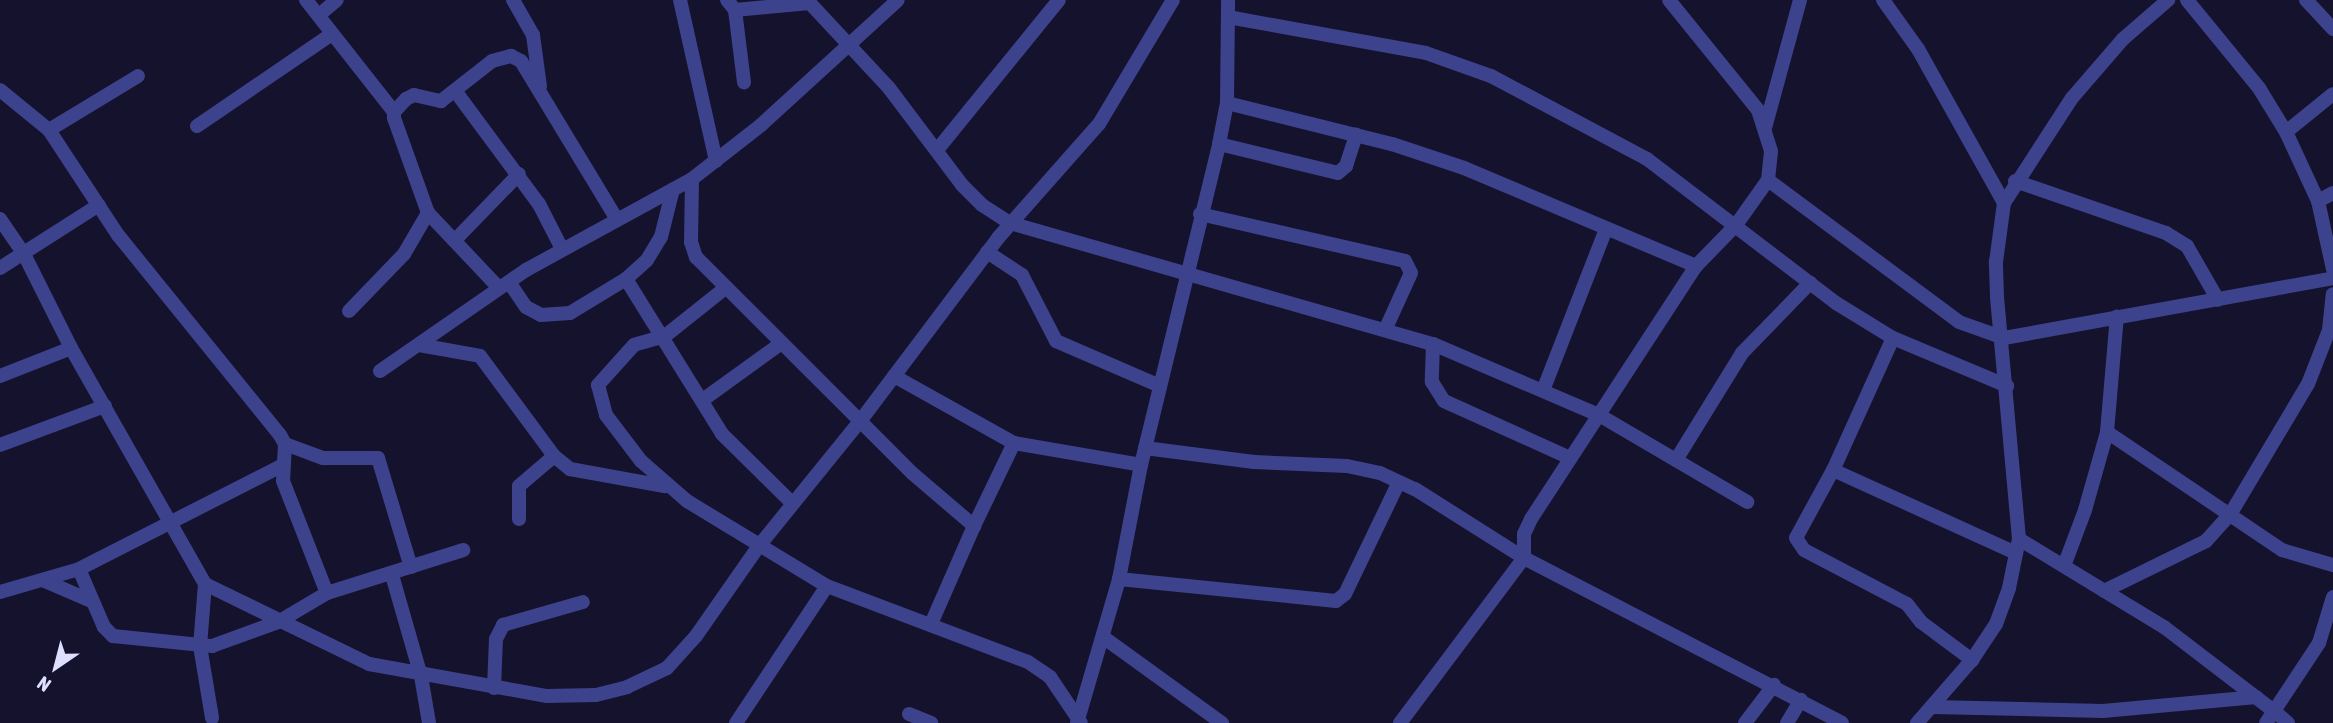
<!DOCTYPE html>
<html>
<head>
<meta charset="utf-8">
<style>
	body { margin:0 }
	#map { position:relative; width:2333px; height:723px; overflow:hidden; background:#14122d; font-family:"Asap Condensed",sans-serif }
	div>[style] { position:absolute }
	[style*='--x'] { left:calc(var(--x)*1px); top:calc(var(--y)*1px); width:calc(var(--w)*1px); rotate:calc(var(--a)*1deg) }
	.minor>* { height:14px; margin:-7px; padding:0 7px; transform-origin:7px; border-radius:7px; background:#3d428d }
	span { translate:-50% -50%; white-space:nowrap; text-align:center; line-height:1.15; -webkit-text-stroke:5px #14122d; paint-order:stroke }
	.north { position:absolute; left:21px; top:632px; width:70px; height:70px; -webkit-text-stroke:5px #14122d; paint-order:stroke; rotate:215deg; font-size:19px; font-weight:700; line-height:28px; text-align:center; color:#dedeff }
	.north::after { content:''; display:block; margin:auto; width:24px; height:32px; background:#dedeff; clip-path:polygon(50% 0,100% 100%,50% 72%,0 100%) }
</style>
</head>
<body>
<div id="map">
	<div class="minor">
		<div style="--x:306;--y:0;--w:142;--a:51.8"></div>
		<div style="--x:513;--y:0;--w:40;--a:60.3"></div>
		<div style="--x:533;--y:35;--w:52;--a:82.3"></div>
		<div style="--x:680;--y:0;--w:165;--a:77.4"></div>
		<div style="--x:727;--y:0;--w:13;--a:51"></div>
		<div style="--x:735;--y:10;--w:73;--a:82.9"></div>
		<div style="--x:807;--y:0;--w:120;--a:47"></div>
		<div style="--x:889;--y:88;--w:121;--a:53"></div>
		<div style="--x:962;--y:185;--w:28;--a:45"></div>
		<div style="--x:982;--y:205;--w:33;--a:33"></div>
		<div style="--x:1010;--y:223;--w:440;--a:16"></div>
		<div style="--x:1433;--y:344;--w:181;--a:23.2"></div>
		<div style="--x:1599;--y:415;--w:172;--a:30.4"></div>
		<div style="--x:1883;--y:0;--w:60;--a:54.5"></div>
		<div style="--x:1918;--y:49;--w:176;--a:60.8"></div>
		<div style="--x:2187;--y:0;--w:114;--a:50.7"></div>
		<div style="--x:2259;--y:88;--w:52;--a:58.5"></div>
		<div style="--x:2286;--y:132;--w:76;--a:65.1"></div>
		<div style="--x:2318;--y:201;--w:70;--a:77.6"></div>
		<div style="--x:2306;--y:0;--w:40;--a:47"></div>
		<div style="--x:735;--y:10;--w:75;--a:-5.3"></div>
		<div style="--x:319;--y:15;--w:23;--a:-40"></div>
		<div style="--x:1228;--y:17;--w:201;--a:10.3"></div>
		<div style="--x:1426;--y:53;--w:69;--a:19.5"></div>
		<div style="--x:1491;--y:76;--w:177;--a:28"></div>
		<div style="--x:1647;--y:159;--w:238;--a:37.3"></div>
		<div style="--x:1836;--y:303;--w:67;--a:31.6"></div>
		<div style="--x:1893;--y:338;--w:124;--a:22.8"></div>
		<div style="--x:0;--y:90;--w:63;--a:39.2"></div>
		<div style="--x:49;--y:130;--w:126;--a:56.7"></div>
		<div style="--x:118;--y:235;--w:257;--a:51"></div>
		<div style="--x:280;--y:435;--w:10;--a:61"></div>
		<div style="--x:285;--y:444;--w:37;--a:93"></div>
		<div style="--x:283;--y:481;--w:120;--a:68.6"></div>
		<div style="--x:456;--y:92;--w:139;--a:53.5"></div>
		<div style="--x:539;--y:204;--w:51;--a:62.9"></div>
		<div style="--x:1227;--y:103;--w:170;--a:14"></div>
		<div style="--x:1392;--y:144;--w:76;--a:18.4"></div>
		<div style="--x:1464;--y:168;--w:252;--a:22.9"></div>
		<div style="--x:197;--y:126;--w:163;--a:-34.3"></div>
		<div style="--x:1765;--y:128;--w:133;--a:-74.7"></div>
		<div style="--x:49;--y:130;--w:104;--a:-31.2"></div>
		<div style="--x:2286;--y:132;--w:60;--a:-39"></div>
		<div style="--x:1219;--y:144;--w:122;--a:13.7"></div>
		<div style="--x:1338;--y:173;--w:11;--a:-41"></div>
		<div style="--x:1346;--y:166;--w:33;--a:-72"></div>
		<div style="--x:937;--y:150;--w:193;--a:-50.9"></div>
		<div style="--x:692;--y:179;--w:63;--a:90.9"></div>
		<div style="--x:691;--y:242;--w:16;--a:72"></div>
		<div style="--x:696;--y:257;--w:305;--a:45"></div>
		<div style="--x:912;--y:473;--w:82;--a:40.5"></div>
		<div style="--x:974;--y:526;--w:107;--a:113.7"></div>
		<div style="--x:1768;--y:180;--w:238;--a:36.6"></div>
		<div style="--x:1959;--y:322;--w:48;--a:19.6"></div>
		<div style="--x:2004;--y:338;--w:334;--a:-10.3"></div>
		<div style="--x:2015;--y:181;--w:160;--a:19"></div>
		<div style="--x:2166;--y:233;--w:25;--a:32"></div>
		<div style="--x:2187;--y:246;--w:62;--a:60.1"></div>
		<div style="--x:2318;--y:201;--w:17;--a:-28"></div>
		<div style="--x:1200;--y:214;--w:210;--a:12.9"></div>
		<div style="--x:1405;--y:261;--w:13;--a:63"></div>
		<div style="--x:1411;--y:273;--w:60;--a:114.4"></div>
		<div style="--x:0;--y:219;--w:42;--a:55.6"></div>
		<div style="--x:24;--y:254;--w:105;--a:63.4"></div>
		<div style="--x:71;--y:348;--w:271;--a:60.4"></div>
		<div style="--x:205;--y:584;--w:182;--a:26"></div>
		<div style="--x:369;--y:664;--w:181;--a:10.2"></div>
		<div style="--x:547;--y:696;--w:49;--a:-1.2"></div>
		<div style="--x:596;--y:695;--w:32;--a:-14"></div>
		<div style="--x:627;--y:687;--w:44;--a:-25.4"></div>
		<div style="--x:667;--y:668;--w:43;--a:-47.8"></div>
		<div style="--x:696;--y:636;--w:108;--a:-55.1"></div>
		<div style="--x:758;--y:547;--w:164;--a:-51"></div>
		<div style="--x:861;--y:420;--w:228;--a:-53"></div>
		<div style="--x:998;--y:238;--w:152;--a:-48.5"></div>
		<div style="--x:1099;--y:124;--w:144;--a:-59.2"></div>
		<div style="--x:457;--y:238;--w:89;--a:-45.9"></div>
		<div style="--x:987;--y:252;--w:42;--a:33.3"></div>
		<div style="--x:1022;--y:275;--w:74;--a:62.7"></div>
		<div style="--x:1056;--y:341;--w:113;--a:23.4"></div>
		<div style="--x:0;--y:268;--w:117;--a:-32.5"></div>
		<div style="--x:626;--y:279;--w:182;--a:58.2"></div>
		<div style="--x:722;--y:434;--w:98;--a:44.6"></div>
		<div style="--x:509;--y:282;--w:30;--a:56"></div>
		<div style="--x:526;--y:307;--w:17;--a:28"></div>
		<div style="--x:541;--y:315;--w:29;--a:-4"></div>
		<div style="--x:570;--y:313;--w:66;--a:-31.3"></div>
		<div style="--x:626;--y:279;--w:28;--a:-42"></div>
		<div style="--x:647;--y:260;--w:27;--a:-59"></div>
		<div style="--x:661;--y:237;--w:49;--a:-76"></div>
		<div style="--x:499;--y:288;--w:103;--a:-133.4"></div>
		<div style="--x:428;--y:213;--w:101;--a:-109.7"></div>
		<div style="--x:394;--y:118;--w:6;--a:-90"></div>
		<div style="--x:394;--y:112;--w:18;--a:-47"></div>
		<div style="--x:406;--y:99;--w:9;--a:-27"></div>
		<div style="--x:414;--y:95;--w:28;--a:13"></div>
		<div style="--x:441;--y:101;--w:65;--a:-38.1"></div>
		<div style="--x:492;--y:61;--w:20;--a:-15"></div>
		<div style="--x:511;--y:56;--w:11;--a:27"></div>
		<div style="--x:521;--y:61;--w:184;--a:58.8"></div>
		<div style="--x:724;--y:289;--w:75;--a:141.5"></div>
		<div style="--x:665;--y:336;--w:32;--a:164"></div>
		<div style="--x:634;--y:345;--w:54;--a:132"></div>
		<div style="--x:598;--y:385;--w:31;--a:75"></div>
		<div style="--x:606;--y:415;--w:58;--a:52.7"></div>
		<div style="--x:641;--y:461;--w:61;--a:41"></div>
		<div style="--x:687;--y:501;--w:164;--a:31.3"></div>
		<div style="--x:827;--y:586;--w:215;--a:20.7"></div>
		<div style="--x:1028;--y:662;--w:27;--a:34"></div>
		<div style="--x:1050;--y:677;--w:55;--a:56"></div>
		<div style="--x:349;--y:311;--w:79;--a:-46"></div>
		<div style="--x:404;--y:254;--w:48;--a:-59.7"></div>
		<div style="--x:1893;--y:338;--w:145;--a:114.4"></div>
		<div style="--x:1833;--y:470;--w:77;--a:118.6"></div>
		<div style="--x:1796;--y:538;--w:14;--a:56"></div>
		<div style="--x:1804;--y:550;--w:116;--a:27.7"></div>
		<div style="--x:1907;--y:604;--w:23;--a:52"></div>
		<div style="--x:1921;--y:622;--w:64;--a:36.7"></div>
		<div style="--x:1433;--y:344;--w:38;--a:92"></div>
		<div style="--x:1432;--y:382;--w:22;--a:58"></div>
		<div style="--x:1444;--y:401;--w:138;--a:24.3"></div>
		<div style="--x:419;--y:345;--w:62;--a:10.2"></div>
		<div style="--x:480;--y:356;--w:124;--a:53.5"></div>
		<div style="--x:554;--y:456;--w:21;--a:39"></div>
		<div style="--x:570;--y:469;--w:96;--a:10.3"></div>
		<div style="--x:380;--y:371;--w:178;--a:-34.7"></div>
		<div style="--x:526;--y:270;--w:189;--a:-28.7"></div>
		<div style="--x:692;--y:179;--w:88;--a:-38"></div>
		<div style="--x:761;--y:125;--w:185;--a:-42.4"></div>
		<div style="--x:0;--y:376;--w:76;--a:-21.5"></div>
		<div style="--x:894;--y:376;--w:137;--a:29.2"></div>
		<div style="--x:1544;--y:388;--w:171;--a:-68.7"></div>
		<div style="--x:704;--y:399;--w:92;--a:-35.8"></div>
		<div style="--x:2107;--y:432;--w:211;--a:34"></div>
		<div style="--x:2282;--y:550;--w:53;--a:16.4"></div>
		<div style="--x:285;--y:444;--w:40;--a:20.2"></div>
		<div style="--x:323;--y:458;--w:55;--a:0"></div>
		<div style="--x:378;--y:458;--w:114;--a:73.2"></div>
		<div style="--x:0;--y:445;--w:112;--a:-20.4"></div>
		<div style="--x:1145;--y:448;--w:110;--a:7.3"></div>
		<div style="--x:1254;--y:462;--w:93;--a:2.5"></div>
		<div style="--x:1347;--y:466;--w:34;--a:12"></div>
		<div style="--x:1380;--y:473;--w:38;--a:25"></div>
		<div style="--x:1415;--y:489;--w:129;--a:32.3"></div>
		<div style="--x:1524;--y:558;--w:358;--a:27.4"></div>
		<div style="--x:1676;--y:460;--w:126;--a:-58.3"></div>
		<div style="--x:1742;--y:353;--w:98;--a:-45.8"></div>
		<div style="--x:1833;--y:470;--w:201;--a:24.4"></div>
		<div style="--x:519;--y:519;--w:33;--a:-90"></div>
		<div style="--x:519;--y:486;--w:46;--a:-40.6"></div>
		<div style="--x:974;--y:526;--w:92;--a:-64.3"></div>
		<div style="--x:1014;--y:443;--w:129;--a:9.8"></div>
		<div style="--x:2019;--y:539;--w:170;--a:31.3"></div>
		<div style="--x:2164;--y:627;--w:138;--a:37.4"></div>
		<div style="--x:2274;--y:711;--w:14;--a:124"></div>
		<div style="--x:2064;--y:566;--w:60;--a:-69.4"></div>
		<div style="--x:2085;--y:510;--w:81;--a:-74.2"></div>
		<div style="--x:2107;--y:432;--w:116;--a:-85.1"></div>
		<div style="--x:79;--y:569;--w:63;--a:66.7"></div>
		<div style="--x:104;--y:627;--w:13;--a:45"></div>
		<div style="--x:113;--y:636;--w:100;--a:5.8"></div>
		<div style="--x:212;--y:646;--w:70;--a:-20"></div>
		<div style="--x:278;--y:622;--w:57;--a:-30.6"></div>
		<div style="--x:327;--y:593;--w:143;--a:-17.5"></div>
		<div style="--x:392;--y:575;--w:105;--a:74"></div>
		<div style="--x:421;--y:676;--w:48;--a:80.3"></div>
		<div style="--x:1119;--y:579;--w:218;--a:5.8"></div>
		<div style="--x:1336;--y:601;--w:11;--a:-38"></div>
		<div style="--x:1345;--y:594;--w:124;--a:-64.3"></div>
		<div style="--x:45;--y:581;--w:50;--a:23.5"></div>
		<div style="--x:205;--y:584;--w:62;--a:94.6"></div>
		<div style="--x:200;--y:646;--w:73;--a:80.5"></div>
		<div style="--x:2104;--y:591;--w:114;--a:-26.1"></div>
		<div style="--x:2206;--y:541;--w:38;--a:-48"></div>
		<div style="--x:2231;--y:513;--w:150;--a:-59.2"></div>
		<div style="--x:2308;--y:384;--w:58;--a:-68.7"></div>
		<div style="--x:2329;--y:330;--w:36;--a:-84"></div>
		<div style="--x:0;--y:592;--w:82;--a:-16.2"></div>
		<div style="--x:79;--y:569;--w:227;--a:-27"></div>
		<div style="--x:1103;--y:637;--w:147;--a:35.9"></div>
		<div style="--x:494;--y:688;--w:49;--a:-87.7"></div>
		<div style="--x:496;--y:639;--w:16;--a:-63"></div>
		<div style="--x:503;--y:625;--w:83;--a:-16"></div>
		<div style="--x:1932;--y:707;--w:171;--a:1.3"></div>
		<div style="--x:2103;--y:711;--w:154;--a:-5.2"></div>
		<div style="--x:909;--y:714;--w:24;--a:22"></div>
		<div style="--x:736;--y:723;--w:164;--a:-56.4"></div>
		<div style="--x:1077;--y:723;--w:150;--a:-73.7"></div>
		<div style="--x:1119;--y:579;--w:116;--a:-79.1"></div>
		<div style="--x:1141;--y:465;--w:330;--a:-76.3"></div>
		<div style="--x:1219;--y:144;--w:42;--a:-79"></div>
		<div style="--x:1227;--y:103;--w:103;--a:-89.4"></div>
		<div style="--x:1400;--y:723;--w:206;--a:-53.1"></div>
		<div style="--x:1524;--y:558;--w:24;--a:-90"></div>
		<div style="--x:1524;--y:534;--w:17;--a:-65"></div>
		<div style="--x:1531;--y:519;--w:302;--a:-56.9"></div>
		<div style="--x:1696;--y:266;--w:57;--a:-45.7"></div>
		<div style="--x:1736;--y:225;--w:55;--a:-54.6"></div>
		<div style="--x:1768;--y:180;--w:29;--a:-84"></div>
		<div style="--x:1771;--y:151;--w:43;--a:-107.6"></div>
		<div style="--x:1758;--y:110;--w:141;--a:-129"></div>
		<div style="--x:1745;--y:723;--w:48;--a:-52.7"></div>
		<div style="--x:1787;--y:723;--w:27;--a:-59"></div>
		<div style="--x:1917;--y:723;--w:84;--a:-48.9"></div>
		<div style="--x:1972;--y:660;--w:43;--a:-56.3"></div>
		<div style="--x:1996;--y:624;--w:38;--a:-70"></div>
		<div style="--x:2009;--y:588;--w:50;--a:-78.5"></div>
		<div style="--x:2019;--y:539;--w:244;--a:-95.2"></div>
		<div style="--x:1997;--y:296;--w:34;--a:-92"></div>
		<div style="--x:1996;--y:262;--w:60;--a:-82.3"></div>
		<div style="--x:2004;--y:203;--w:125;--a:-57.1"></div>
		<div style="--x:2072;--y:98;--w:78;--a:-49.2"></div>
		<div style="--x:2123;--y:39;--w:60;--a:-40.9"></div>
		<div style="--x:2288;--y:723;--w:18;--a:-139"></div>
		<div style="--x:2274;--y:711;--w:82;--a:-56.5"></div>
		<div style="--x:2319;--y:643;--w:48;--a:-73.1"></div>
	</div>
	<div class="north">N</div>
</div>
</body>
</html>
